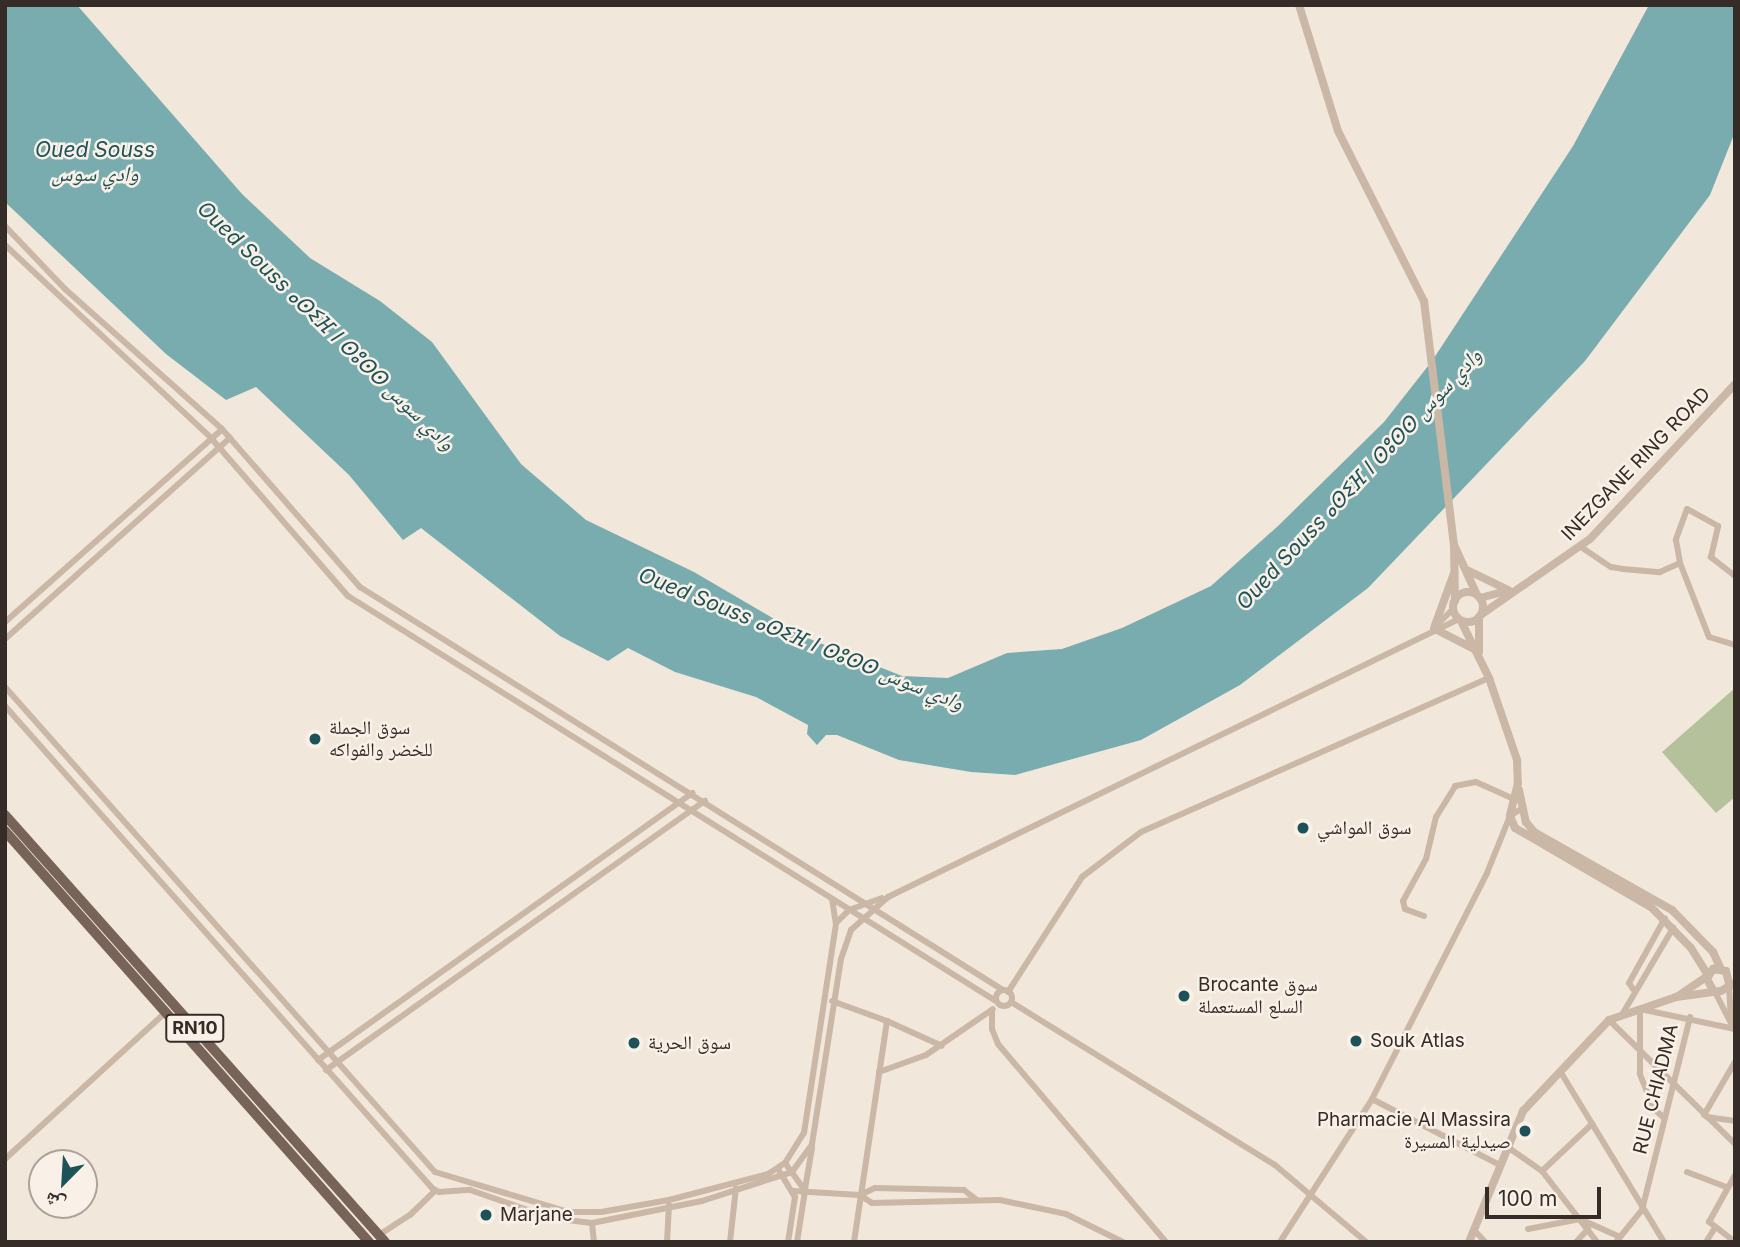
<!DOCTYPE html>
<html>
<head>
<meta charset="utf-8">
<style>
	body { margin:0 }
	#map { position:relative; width:1740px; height:1247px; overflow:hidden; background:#f2e7db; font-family:Inter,"Noto Naskh Arabic","Noto Sans Tifinagh",sans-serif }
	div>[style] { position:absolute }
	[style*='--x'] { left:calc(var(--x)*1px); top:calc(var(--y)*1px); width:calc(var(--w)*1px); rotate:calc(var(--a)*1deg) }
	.green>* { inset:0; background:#b4c19b }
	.water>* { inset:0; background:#79acaf }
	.minor>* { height:6px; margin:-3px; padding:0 3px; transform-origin:3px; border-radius:3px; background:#cab7a6 }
	.minor>.ring { margin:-3px; padding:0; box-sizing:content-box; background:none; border:6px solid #cab7a6; border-radius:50% }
	.tertiary>* { height:8px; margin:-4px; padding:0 4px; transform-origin:4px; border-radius:4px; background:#cab7a6 }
	.tertiary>.ring { margin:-4px; padding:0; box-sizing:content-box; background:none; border:8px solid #cab7a6; border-radius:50% }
	.primary>* { height:10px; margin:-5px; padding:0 5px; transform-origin:5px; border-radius:5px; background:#786358 }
	.dots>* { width:19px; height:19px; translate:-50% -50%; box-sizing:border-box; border:4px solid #f9f1e7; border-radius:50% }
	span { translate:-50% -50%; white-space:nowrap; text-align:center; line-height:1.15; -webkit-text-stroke:5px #f9f1e7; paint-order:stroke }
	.shield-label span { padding:2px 5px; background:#f9f1e7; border:2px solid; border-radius:5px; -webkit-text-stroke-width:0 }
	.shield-label { font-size:18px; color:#362c27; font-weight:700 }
	.street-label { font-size:19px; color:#362c27 }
	.poi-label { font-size:19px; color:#362c27 }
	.left { translate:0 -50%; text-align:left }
	.right { translate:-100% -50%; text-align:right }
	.water-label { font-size:21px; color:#1d5358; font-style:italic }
	.frame { position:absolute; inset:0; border:7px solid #362c27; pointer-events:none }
	.north { position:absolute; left:28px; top:1149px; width:70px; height:70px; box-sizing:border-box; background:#f9f1e7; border:2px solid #aba29a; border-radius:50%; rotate:204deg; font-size:19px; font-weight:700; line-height:28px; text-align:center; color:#362c27 }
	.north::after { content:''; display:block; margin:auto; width:24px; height:32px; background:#1d5358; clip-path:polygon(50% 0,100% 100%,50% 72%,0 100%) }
	.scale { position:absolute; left:1485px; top:1187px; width:116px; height:32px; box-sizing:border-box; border:4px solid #362c27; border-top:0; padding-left:9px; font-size:21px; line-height:24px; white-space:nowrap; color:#362c27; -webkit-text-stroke:5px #f9f1e7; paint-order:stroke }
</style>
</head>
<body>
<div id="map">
	<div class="green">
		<div style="clip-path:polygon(1735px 688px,1735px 797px,1716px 813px,1662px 752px)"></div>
	</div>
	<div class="water">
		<div style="clip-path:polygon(5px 5px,77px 5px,242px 194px,310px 258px,380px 301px,432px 342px,521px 464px,586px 520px,694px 572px,805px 637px,902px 676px,948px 678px,1007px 653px,1062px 649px,1122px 628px,1211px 586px,1278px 526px,1384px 422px,1432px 361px,1573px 146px,1649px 5px,1735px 5px,1735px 132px,1710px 195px,1585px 361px,1368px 588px,1240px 685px,1141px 740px,1015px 775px,971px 772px,899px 760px,837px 735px,826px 735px,817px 745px,807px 734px,808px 725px,756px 697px,675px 672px,628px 648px,608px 661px,560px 636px,421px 528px,403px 540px,349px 475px,256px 387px,226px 400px,166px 354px,5px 202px)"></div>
	</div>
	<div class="minor">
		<div style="--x:5;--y:226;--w:87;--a:46.4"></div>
		<div style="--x:65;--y:289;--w:210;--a:41.7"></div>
		<div style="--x:222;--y:429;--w:210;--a:48.9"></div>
		<div style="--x:360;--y:587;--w:759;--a:32.08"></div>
		<div style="--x:5;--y:245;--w:282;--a:43.1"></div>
		<div style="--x:211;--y:438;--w:209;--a:49.1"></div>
		<div style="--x:348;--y:596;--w:764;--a:32.01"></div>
		<div style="--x:1581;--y:547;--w:36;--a:34"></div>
		<div style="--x:1611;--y:567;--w:12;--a:9"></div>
		<div style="--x:1623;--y:569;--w:37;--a:5"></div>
		<div style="--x:1660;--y:572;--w:22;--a:-24"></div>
		<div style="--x:1735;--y:576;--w:31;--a:-142"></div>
		<div style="--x:1711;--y:557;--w:32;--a:-77"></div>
		<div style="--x:1718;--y:526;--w:35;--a:-151"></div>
		<div style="--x:1687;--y:509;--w:33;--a:110"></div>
		<div style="--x:1676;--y:540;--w:23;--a:80"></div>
		<div style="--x:1680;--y:563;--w:79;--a:68.6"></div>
		<div style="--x:1709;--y:637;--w:27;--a:17"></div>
		<div style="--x:5;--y:622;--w:290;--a:-41.6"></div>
		<div style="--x:1437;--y:625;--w:23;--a:-45"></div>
		<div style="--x:5;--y:639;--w:302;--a:-41.8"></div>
		<div style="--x:5;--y:687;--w:648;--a:48.44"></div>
		<div style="--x:435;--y:1172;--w:139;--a:16.7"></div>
		<div style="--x:568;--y:1212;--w:33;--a:0"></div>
		<div style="--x:601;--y:1212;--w:69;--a:-10"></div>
		<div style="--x:669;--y:1200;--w:102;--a:-14.7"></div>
		<div style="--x:768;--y:1174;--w:20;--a:-33"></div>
		<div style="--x:785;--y:1163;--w:36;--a:-58"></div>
		<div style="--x:804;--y:1133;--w:212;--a:-81.3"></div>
		<div style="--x:836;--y:923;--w:18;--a:-45"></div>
		<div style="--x:849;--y:910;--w:35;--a:-20"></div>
		<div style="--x:5;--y:706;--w:644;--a:48.46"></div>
		<div style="--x:432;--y:1188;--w:8;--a:30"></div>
		<div style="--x:439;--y:1192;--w:31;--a:-4"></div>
		<div style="--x:470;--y:1190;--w:86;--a:19.1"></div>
		<div style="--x:551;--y:1218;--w:41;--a:7"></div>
		<div style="--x:592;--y:1223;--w:112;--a:-11.3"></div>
		<div style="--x:702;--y:1201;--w:95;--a:-17.9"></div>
		<div style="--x:792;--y:1172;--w:34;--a:-54"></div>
		<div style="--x:812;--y:1144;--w:187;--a:-81.1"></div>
		<div style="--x:841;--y:959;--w:31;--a:-71"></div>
		<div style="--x:851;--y:930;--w:50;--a:-41.7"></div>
		<div style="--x:888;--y:897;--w:635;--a:-25.96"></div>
		<div style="--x:832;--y:899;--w:24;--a:81"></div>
		<div style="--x:1424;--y:916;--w:20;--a:-160"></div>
		<div style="--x:1405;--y:909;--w:8;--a:-104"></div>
		<div style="--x:1403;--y:901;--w:48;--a:-61.3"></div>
		<div style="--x:1426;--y:859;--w:43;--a:-76.6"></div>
		<div style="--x:1436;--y:817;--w:36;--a:-58"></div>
		<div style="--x:1455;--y:786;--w:21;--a:-11"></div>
		<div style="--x:1476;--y:782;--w:44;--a:24.2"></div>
		<div style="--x:1729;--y:985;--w:36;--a:87"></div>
		<div style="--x:1633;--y:989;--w:7;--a:-124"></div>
		<div style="--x:1629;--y:983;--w:74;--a:-61"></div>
		<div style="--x:1714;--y:990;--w:44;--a:62.9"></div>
		<div class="ring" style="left:996px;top:990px;width:10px;height:10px"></div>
		<div style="--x:1008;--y:992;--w:137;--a:-57.2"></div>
		<div style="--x:1082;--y:877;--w:74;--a:-37.3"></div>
		<div style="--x:1141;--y:832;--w:381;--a:-23.9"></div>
		<div style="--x:832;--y:1001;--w:59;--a:20"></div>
		<div style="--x:887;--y:1021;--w:223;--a:98.5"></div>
		<div style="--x:1011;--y:1002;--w:310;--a:31.7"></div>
		<div style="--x:1275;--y:1165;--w:119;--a:40.2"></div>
		<div style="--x:992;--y:1010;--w:19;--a:90"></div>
		<div style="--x:992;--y:1029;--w:16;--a:68"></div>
		<div style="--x:998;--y:1044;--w:260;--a:49.7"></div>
		<div style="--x:1623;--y:1013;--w:99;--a:-59.5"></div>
		<div style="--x:1609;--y:1020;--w:177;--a:44.5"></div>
		<div style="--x:887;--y:1021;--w:60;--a:24.4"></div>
		<div style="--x:318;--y:1060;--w:460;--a:-35.5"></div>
		<div style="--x:326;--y:1070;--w:465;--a:-35.4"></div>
		<div style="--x:1560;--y:1071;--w:200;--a:58.7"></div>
		<div style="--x:879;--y:1072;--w:50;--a:-19.9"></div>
		<div style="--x:926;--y:1055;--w:81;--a:-34.5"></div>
		<div style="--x:1372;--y:1099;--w:144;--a:27.3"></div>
		<div style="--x:1704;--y:1115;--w:61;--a:-59.7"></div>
		<div style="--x:1663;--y:1117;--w:12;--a:-138"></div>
		<div style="--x:1654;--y:1109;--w:38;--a:-112"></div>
		<div style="--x:1640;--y:1074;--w:65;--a:-90"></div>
		<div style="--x:1640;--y:1009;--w:97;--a:11.9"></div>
		<div style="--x:1707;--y:1117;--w:28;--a:8"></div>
		<div style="--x:1506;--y:1146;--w:44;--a:34.8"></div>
		<div style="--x:1542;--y:1171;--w:90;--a:52.2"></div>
		<div style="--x:5;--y:1159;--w:218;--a:-42.4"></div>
		<div style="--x:785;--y:1163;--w:34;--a:54"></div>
		<div style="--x:805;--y:1191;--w:52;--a:98.9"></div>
		<div style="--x:778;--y:1169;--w:33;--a:59"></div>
		<div style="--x:795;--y:1197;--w:46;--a:98.8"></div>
		<div style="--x:1542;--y:1171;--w:69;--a:-43.2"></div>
		<div style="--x:1687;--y:1172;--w:42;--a:21"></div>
		<div style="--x:805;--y:1189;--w:42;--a:-80.3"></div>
		<div style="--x:793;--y:1191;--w:67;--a:3.4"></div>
		<div style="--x:860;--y:1195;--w:14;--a:34"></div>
		<div style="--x:872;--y:1203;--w:128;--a:-1.3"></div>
		<div style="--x:1000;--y:1200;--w:67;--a:12"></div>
		<div style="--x:1066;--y:1214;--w:64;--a:26.2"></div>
		<div style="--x:860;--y:1195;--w:17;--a:-25"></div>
		<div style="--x:875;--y:1188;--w:89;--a:1.3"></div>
		<div style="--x:964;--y:1190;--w:16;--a:38"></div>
		<div style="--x:592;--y:1223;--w:19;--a:84"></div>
		<div style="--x:1528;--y:1229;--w:53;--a:-10.9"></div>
		<div style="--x:1580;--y:1219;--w:44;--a:24.2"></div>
		<div style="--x:1474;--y:1230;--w:16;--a:47"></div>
		<div style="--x:379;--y:1235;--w:37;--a:-33"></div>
		<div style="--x:410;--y:1215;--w:35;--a:-44"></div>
		<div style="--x:667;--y:1242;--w:37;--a:-87"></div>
		<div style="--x:730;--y:1242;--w:54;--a:-83.7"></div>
		<div style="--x:1280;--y:1242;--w:170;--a:-57.2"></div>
		<div style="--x:1372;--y:1099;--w:254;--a:-63"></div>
		<div style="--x:1487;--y:873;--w:61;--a:-68"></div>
		<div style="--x:1510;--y:816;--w:15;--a:-32"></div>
		<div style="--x:1576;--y:1242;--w:18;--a:-47"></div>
		<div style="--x:1616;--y:1242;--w:41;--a:-50.9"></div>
		<div style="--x:1642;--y:1210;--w:199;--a:-76"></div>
		<div style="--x:1706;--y:1242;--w:15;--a:-58"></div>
		<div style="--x:1735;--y:1242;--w:33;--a:-142"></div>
		<div style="--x:1709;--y:1222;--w:54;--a:-61"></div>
	</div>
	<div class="tertiary">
		<div style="--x:1299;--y:5;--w:132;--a:72.8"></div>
		<div style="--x:1338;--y:131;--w:191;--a:63.2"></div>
		<div style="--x:1424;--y:301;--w:246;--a:83"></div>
		<div style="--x:1454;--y:545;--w:56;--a:89"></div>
		<div style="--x:1454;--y:545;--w:55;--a:65.3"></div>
		<div style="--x:1467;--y:570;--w:46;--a:26"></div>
		<div class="ring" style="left:1453px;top:592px;width:22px;height:22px"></div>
		<div style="--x:1480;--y:598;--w:28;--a:-15"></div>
		<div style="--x:1482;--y:614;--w:131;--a:-34.8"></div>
		<div style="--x:1590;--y:539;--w:212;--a:-46.9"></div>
		<div style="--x:1461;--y:621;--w:64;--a:63.8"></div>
		<div style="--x:1489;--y:678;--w:87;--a:71.1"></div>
		<div style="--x:1517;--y:760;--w:23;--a:88"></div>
		<div style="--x:1518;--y:783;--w:34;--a:104"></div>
		<div style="--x:1510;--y:816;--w:13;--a:67"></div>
		<div style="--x:1515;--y:828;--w:157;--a:30.2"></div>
		<div style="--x:1651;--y:907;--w:57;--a:45.7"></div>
		<div style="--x:1691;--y:948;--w:32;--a:58"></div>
		<div style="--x:1434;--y:628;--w:59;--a:-70"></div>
		<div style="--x:1435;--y:629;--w:46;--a:27.1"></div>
		<div style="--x:1479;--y:652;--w:35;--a:-90"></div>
		<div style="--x:1519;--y:790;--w:33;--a:78"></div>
		<div style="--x:1526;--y:822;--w:13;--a:51"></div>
		<div style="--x:1534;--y:832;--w:159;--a:29.5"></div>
		<div style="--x:1672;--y:910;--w:59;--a:45.7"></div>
		<div style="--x:1713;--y:952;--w:19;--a:65"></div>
		<div style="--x:1713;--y:990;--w:13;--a:-119"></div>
		<div style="--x:1707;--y:979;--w:12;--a:-59"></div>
		<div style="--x:1713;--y:969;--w:13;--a:9"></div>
		<div style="--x:1726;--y:971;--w:13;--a:77"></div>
		<div style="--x:1678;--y:996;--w:36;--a:-34"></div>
		<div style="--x:1469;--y:1242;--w:142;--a:-67.6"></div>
		<div style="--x:1523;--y:1111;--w:125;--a:-46.6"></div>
		<div style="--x:1609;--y:1020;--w:71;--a:-18.9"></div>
		<div style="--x:1676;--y:997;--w:45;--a:-7.6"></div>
		<div style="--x:1721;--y:991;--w:16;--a:-30"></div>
	</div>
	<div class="primary">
		<div style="--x:5;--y:815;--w:572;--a:48.33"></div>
		<div style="--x:5;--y:831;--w:549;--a:48.47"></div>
	</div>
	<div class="dots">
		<div style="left:315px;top:739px;background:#1d5358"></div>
		<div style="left:1303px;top:828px;background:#1d5358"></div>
		<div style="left:1184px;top:996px;background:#1d5358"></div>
		<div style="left:1356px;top:1041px;background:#1d5358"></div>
		<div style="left:634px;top:1043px;background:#1d5358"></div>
		<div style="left:1525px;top:1131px;background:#1d5358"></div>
		<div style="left:486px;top:1215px;background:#1d5358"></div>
	</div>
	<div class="shield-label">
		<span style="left:195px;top:1028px">RN10</span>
	</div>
	<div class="street-label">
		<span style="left:1636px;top:464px;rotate:-46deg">INEZGANE RING ROAD</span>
		<span style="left:1656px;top:1089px;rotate:-76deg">RUE CHIADMA</span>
	</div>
	<div class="poi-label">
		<span class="left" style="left:329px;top:739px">سوق الجملة<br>للخضر والفواكه</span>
		<span class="left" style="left:1317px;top:828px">سوق المواشي</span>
		<span class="left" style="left:1198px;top:996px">Brocante سوق<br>السلع المستعملة</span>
		<span class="left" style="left:1370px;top:1041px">Souk Atlas</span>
		<span class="left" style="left:648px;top:1043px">سوق الحرية</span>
		<span class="right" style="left:1511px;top:1131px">Pharmacie Al Massira<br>صيدلية المسيرة</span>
		<span class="left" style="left:500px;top:1215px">Marjane</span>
	</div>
	<div class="water-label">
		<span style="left:95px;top:162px">Oued Souss<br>وادي سوس</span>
		<span style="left:326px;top:326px;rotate:44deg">Oued Souss ⴰⵙⵉⴼ ⵏ ⵙⵓⵙⵙ وادي سوس</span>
		<span style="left:1359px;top:479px;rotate:-47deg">Oued Souss ⴰⵙⵉⴼ ⵏ ⵙⵓⵙⵙ وادي سوس</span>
		<span style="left:801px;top:639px;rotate:22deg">Oued Souss ⴰⵙⵉⴼ ⵏ ⵙⵓⵙⵙ وادي سوس</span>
	</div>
	<div class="frame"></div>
	<div class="north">ش</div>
	<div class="scale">100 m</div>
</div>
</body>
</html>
